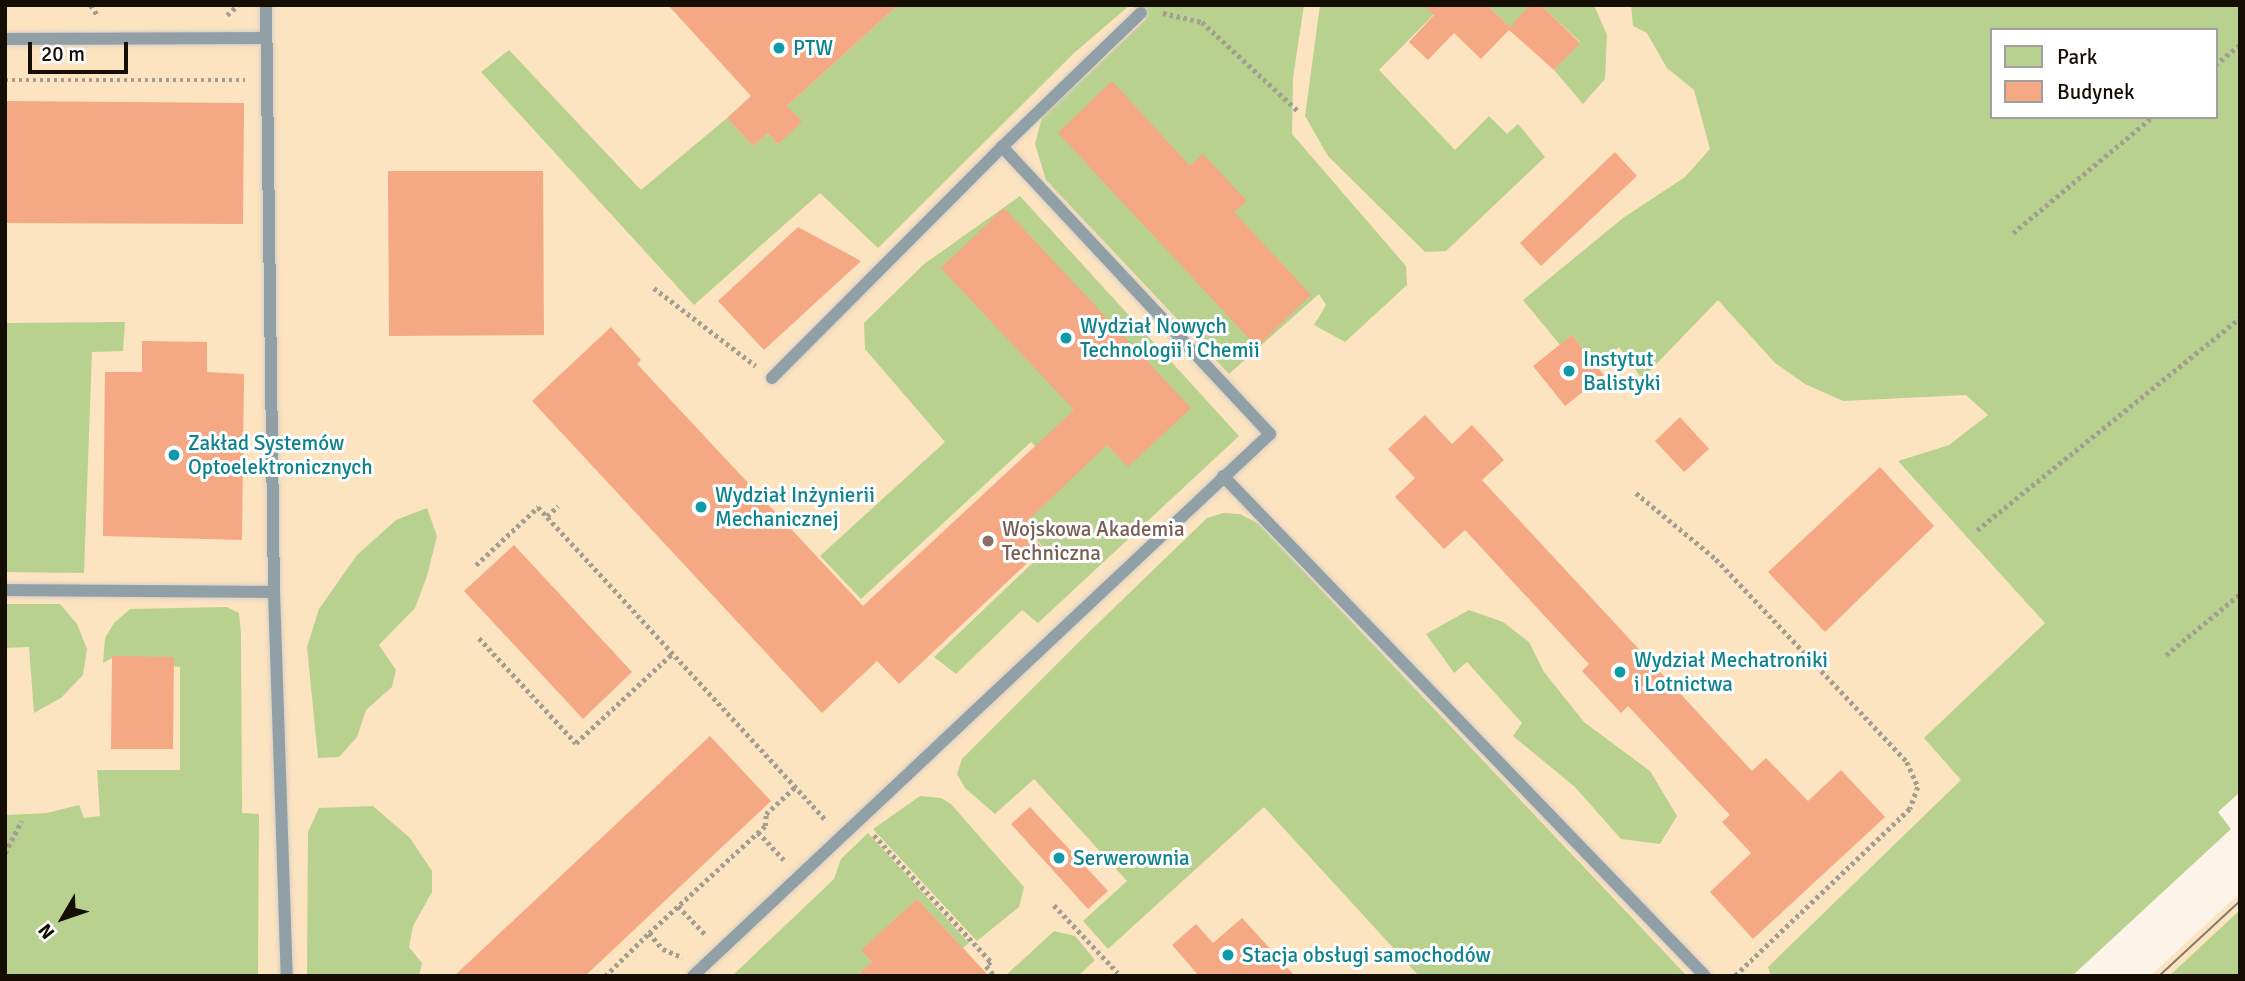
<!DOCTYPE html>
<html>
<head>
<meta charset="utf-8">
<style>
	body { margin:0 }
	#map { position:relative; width:2245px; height:981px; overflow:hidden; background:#fcf4e8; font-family:Signika,sans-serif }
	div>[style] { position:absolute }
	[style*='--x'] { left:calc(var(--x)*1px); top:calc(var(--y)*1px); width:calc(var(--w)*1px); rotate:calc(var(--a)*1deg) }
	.built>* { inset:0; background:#fde4c0 }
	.green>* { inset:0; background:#b9d18e }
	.building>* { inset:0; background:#f4a883 }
	.path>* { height:4.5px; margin-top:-2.25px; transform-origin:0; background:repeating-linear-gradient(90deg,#a49d92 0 3.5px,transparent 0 7px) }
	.roads { filter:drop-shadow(0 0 2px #d7cfc4) drop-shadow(0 0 2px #d7cfc4) }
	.lane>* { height:12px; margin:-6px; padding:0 6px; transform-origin:6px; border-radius:6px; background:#91a0a6 }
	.tram>* { height:2px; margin:-1px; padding:0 1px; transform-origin:1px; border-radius:1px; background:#827b71 }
	.dots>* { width:19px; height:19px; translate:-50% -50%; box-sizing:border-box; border:4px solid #fff; border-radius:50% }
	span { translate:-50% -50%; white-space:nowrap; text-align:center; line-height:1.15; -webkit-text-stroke:6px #fff; paint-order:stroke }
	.culture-label { font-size:21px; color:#0d838f }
	.left { translate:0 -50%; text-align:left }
	.education-label { font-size:21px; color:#785e54 }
	.frame { position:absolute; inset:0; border:7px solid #150e05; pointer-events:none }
	.legend { position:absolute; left:1990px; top:28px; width:228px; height:91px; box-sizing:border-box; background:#fff; border:2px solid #a19f9b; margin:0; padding:9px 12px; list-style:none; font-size:21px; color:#150e05 }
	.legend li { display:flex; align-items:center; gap:14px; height:35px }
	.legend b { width:35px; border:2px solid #a19f9b }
	.north { position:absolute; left:28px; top:883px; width:70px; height:70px; -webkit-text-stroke:5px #fff; paint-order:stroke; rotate:231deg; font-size:19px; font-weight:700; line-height:28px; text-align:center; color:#150e05 }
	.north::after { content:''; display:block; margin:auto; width:24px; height:32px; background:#150e05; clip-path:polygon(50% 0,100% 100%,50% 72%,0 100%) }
	.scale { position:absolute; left:28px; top:42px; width:100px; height:32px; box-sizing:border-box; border:4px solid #150e05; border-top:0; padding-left:9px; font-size:21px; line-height:24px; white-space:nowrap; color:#150e05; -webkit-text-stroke:5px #fff; paint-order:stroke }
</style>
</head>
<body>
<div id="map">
	<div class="built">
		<div style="clip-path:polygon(5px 5px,1726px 5px,2021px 391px,1949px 445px,1898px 461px,2218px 812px,2041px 976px,5px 976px)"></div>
		<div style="clip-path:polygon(2240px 893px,2240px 910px,2169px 976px,2150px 976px)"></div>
	</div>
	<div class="green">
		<div style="clip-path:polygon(898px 5px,1130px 5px,1073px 54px,878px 248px,820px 193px,694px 305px,481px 72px,509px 50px,641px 190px,727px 118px,753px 146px,768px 133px,778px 144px,787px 106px)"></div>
		<div style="clip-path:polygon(1132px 5px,1304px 5px,1293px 78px,1292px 134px,1406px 266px,1407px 285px,1345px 342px,1314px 325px,1326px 305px,1319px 294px,1229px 374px,1046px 180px,1035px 144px,1042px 117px,1146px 19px)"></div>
		<div style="clip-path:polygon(1320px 5px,1443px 5px,1379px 70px,1455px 150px,1489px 116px,1507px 134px,1518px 124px,1545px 157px,1446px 251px,1425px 252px,1328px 156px,1305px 116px)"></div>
		<div style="clip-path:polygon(1487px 5px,1530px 5px,1511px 28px)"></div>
		<div style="clip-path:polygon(1541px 5px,1594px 5px,1607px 35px,1605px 79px,1583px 104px,1554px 70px,1580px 42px)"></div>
		<div style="clip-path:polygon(evenodd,1631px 5px,2240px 5px,2240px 792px,2218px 812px,2231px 829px,2072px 976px,1771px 976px,1768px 967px,1961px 780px,1924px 738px,2045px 623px,1898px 461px,1949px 445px,1988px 415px,1966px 395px,1843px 401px,1805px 384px,1775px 363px,1718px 300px,1642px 379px,1619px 347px,1597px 366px,1572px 335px,1560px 345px,1523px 300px,1623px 218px,1685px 177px,1710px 149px,1694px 90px,1667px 68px,1647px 33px,1633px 26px,1631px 5px,1991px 30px,2215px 30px,2215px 117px,1991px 117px,1991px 30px)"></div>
		<div style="clip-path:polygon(1020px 196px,1239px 436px,1038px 623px,1022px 610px,956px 674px,934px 657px,1046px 550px,1020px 521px,1065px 476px,1031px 442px,861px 599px,820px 556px,945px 442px,865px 349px,864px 323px,924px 264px)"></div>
		<div style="clip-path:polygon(125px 322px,123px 351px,92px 352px,84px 573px,5px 572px,5px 323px)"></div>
		<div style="clip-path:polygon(427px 508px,437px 536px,427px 576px,415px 608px,379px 645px,396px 670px,392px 687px,366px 710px,357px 737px,339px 757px,318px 758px,307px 647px,319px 609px,357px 555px,396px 520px)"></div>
		<div style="clip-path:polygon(1223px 513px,1240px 514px,1259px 524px,1687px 976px,1419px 976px,1264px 807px,1108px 949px,1083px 921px,1127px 881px,1034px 779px,995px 814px,965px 788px,957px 774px,962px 759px,1090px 631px,1207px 518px)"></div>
		<div style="clip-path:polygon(5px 604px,60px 604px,77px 624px,87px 649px,83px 675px,61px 698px,34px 713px,29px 647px,5px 648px)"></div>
		<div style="clip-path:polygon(227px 607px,239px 613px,241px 634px,242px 813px,259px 814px,258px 976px,5px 976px,5px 815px,47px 813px,79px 805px,84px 818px,100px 816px,97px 770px,180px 770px,180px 667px,112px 658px,103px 663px,105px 638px,114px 623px,130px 609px)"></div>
		<div style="clip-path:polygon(1469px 610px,1503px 622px,1529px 642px,1544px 672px,1584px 722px,1650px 771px,1677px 816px,1660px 844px,1621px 839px,1575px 787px,1513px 736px,1522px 723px,1467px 662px,1454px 673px,1426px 634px)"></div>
		<div style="clip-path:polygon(920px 796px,941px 798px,951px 804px,1024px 887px,1019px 907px,977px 941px,873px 829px)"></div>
		<div style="clip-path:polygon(373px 806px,410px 838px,432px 871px,432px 892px,413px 926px,409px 947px,422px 963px,419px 976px,307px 976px,308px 832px,319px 808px)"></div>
		<div style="clip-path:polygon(868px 833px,969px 943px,963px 948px,917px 899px,862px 950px,872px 962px,857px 976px,732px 976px,834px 879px,841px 859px)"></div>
		<div style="clip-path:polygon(2240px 910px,2240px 976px,2169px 976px)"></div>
		<div style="clip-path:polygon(1054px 931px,1075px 936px,1095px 960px,1078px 976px,1005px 976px)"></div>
	</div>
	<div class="building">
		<div style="clip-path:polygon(668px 5px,898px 5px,787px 106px,802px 122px,778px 144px,768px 133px,753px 146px,727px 118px,751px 96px)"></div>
		<div style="clip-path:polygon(1424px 5px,1487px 5px,1510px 27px,1530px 5px,1541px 5px,1580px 43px,1554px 70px,1509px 30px,1481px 59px,1454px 33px,1428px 60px,1409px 42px,1434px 15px)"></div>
		<div style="clip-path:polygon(1112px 81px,1190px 166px,1203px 154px,1247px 201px,1234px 212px,1311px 295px,1257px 347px,1058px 133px)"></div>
		<div style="clip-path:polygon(5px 101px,244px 103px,243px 224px,5px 223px)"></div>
		<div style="clip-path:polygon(1615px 152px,1637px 176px,1541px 266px,1520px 243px)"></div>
		<div style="clip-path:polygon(388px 171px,543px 171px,544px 335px,389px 336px)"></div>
		<div style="clip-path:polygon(1004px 208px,1191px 408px,1128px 467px,1107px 445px,1022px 526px,1043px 548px,899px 684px,877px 661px,822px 713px,532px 401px,611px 327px,641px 360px,637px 364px,863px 606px,1074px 410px,941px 268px)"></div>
		<div style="clip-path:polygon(798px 227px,861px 261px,764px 350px,718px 301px)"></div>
		<div style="clip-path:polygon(1572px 335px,1604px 375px,1565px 406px,1533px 366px)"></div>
		<div style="clip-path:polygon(142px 341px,207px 342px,207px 372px,244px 374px,242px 540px,103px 536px,105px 372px,142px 372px)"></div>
		<div style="clip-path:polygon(1425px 415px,1452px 444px,1472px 425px,1504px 460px,1482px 480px,1752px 771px,1766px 758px,1808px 801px,1841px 770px,1885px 817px,1753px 939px,1710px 892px,1751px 853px,1722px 822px,1730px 815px,1628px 706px,1621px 713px,1582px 671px,1589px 664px,1465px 530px,1444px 549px,1395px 497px,1415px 478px,1388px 449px)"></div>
		<div style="clip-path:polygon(1680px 417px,1709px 449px,1684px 472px,1655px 441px)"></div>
		<div style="clip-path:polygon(1880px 467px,1934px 526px,1825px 632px,1768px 572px)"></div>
		<div style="clip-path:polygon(514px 545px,632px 672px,583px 719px,464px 591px)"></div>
		<div style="clip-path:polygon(112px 656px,174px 657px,173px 749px,111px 749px)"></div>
		<div style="clip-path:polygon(710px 736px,771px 801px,585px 976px,454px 976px)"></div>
		<div style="clip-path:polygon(1030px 807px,1108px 891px,1088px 909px,1011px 824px)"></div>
		<div style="clip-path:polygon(917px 899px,963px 948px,989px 976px,857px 976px,872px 962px,861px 950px)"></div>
		<div style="clip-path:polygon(1242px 918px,1295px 976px,1199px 976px,1172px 945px,1196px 924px,1213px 943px)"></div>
	</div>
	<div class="path">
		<div style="--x:91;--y:5;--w:13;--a:58"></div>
		<div style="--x:1163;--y:13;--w:40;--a:13"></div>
		<div style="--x:1202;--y:22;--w:131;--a:42.8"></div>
		<div style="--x:227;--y:15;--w:15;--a:-42"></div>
		<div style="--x:2215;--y:65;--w:32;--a:-39"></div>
		<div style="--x:5;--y:80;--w:240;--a:0"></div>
		<div style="--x:2013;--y:233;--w:181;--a:-39.8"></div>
		<div style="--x:654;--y:288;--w:128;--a:37.4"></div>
		<div style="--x:1636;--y:493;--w:104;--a:39.5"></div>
		<div style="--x:1716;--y:559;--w:279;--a:46.7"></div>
		<div style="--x:1907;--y:762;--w:27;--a:66"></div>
		<div style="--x:1918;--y:787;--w:23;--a:110"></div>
		<div style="--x:1910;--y:809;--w:242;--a:136.3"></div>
		<div style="--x:547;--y:516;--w:15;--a:-42"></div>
		<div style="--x:1977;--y:530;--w:338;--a:-38.9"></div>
		<div style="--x:476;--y:565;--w:85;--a:-43.1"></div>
		<div style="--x:538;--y:507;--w:427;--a:47.4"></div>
		<div style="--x:479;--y:638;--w:143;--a:47.3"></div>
		<div style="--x:576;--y:743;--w:132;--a:-42.9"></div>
		<div style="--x:2166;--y:655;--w:96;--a:-39.5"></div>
		<div style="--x:758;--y:832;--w:38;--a:47"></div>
		<div style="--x:874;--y:835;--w:173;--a:47.3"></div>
		<div style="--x:991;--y:962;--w:6;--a:141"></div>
		<div style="--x:986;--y:966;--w:13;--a:48"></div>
		<div style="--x:5;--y:853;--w:36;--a:-63"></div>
		<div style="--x:1054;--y:905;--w:93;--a:46.7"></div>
		<div style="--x:678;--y:906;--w:39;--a:46"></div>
		<div style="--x:649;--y:933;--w:158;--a:-42.7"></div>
		<div style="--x:765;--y:826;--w:12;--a:-85"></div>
		<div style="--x:766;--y:814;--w:41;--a:-43"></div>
		<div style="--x:605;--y:976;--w:62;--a:-44.3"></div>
		<div style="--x:649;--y:933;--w:21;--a:49"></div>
		<div style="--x:663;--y:949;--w:21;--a:23"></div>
	</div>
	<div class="roads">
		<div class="lane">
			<div style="--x:266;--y:5;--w:587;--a:89.22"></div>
			<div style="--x:274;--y:592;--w:384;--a:88.1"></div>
			<div style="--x:5;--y:39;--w:261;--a:-0.2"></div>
			<div style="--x:1002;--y:147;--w:193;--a:-44"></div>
			<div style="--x:1223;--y:476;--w:694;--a:46.05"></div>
			<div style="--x:5;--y:590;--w:269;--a:0.4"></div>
			<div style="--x:693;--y:976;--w:792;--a:-43.21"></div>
			<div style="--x:1270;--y:434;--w:393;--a:-133"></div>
			<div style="--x:1002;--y:147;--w:326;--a:134.9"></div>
		</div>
	</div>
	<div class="tram">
		<div style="--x:2159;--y:976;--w:110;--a:-42.8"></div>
	</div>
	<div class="dots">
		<div style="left:779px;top:48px;background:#0f9aa8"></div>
		<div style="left:1066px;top:338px;background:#0f9aa8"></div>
		<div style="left:1569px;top:371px;background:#0f9aa8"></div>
		<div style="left:174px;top:455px;background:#0f9aa8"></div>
		<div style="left:701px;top:507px;background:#0f9aa8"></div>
		<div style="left:988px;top:541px;background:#8d6e63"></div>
		<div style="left:1620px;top:672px;background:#0f9aa8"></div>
		<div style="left:1059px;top:858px;background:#0f9aa8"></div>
		<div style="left:1228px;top:955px;background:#0f9aa8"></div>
	</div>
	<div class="culture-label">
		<span class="left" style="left:793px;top:48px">PTW</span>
		<span class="left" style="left:1080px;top:338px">Wydział Nowych<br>Technologii i Chemii</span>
		<span class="left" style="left:1583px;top:371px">Instytut<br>Balistyki</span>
		<span class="left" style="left:188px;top:455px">Zakład Systemów<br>Optoelektronicznych</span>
		<span class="left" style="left:715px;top:507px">Wydział Inżynierii<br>Mechanicznej</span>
		<span class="left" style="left:1634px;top:672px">Wydział Mechatroniki<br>i Lotnictwa</span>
		<span class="left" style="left:1073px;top:858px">Serwerownia</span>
		<span class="left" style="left:1242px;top:955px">Stacja obsługi samochodów</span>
	</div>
	<div class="education-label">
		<span class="left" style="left:1002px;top:541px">Wojskowa Akademia<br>Techniczna</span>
	</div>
	<div class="frame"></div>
	<ul class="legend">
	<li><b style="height:19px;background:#b9d18e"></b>Park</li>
	<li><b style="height:19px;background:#f4a883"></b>Budynek</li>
	</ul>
	<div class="north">N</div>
	<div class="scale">20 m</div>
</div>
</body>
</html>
